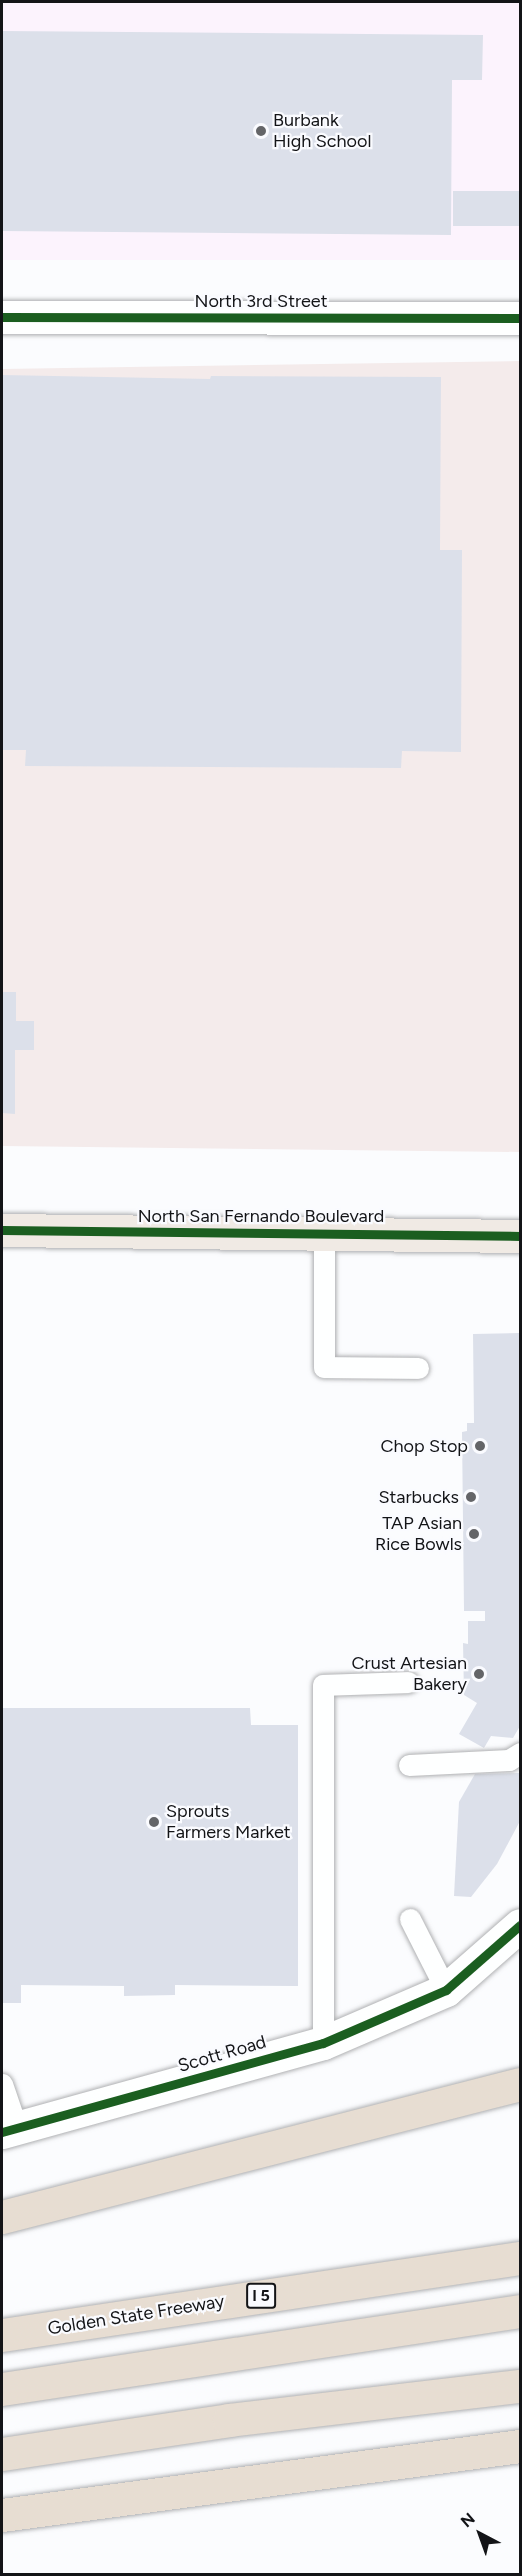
<!DOCTYPE html>
<html>
<head>
<meta charset="utf-8">
<style>
	body { margin:0 }
	#map { position:relative; width:522px; height:2576px; overflow:hidden; background:#fbfcfe; font-family:Figtree,sans-serif }
	div>[style] { position:absolute }
	[style*='--x'] { left:calc(var(--x)*1px); top:calc(var(--y)*1px); width:calc(var(--w)*1px); rotate:calc(var(--a)*1deg) }
	.commercial>* { inset:0; background:#f4ebeb }
	.education>* { inset:0; background:#fcf3fd }
	.building>* { inset:0; background:#dce0ea }
	.roads { filter:drop-shadow(0 0 2px #b0b1b3) drop-shadow(0 0 2px #b0b1b3) }
	.service>* { height:21px; margin:-10.5px; padding:0 10.5px; transform-origin:10.5px; border-radius:10.5px; background:#feffff }
	.minor>* { height:33px; margin:-16.5px; padding:0 16.5px; transform-origin:16.5px; border-radius:16.5px; background:#feffff }
	.primary>* { height:33px; margin:-16.5px; padding:0 16.5px; transform-origin:16.5px; border-radius:16.5px; background:#f0eae4 }
	.motorway>* { height:33px; margin:-16.5px; padding:0 16.5px; transform-origin:16.5px; border-radius:16.5px; background:#e7ddd2 }
	.cycleway>* { height:9px; margin:-4.5px; padding:0 4.5px; transform-origin:4.5px; border-radius:4.5px; background:#1b5e20 }
	.dots>* { width:16px; height:16px; translate:-50% -50%; box-sizing:border-box; border:3px solid #fafbff; border-radius:50% }
	span { translate:-50% -50%; white-space:nowrap; text-align:center; line-height:1.15; -webkit-text-stroke:4.5px #fafbff; paint-order:stroke }
	.shield-label span { padding:2px 4px; background:#fafbff; border:2px solid; border-radius:4px; -webkit-text-stroke-width:0 }
	.shield-label { font-size:16px; color:#131417; font-weight:700 }
	.poi-label { font-size:18px; color:#131417 }
	.left { translate:0 -50%; text-align:left }
	.right { translate:-100% -50%; text-align:right }
	.street-label { font-size:18px; color:#131417 }
	.frame { position:absolute; inset:0; border:3px solid #131417; pointer-events:none }
	.north { position:absolute; left:450px; top:2504px; width:60px; height:60px; -webkit-text-stroke:4px #fafbff; paint-order:stroke; rotate:319deg; font-size:16px; font-weight:700; line-height:24px; text-align:center; color:#131417 }
	.north::after { content:''; display:block; margin:auto; width:21px; height:27px; background:#131417; clip-path:polygon(50% 0,100% 100%,50% 72%,0 100%) }
</style>
</head>
<body>
<div id="map">
	<div class="commercial">
		<div style="clip-path:polygon(520px 361px,520px 1152px,2px 1146px,2px 369px)"></div>
	</div>
	<div class="education">
		<div style="clip-path:polygon(2px 2px,520px 2px,520px 260px,2px 260px)"></div>
	</div>
	<div class="building">
		<div style="clip-path:polygon(2px 31px,483px 35px,482px 80px,452px 80px,451px 235px,2px 231px)"></div>
		<div style="clip-path:polygon(453px 191px,520px 191px,520px 226px,453px 226px)"></div>
		<div style="clip-path:polygon(2px 375px,210px 379px,211px 376px,441px 377px,440px 550px,462px 550px,461px 752px,402px 751px,401px 768px,25px 766px,26px 750px,2px 750px)"></div>
		<div style="clip-path:polygon(2px 992px,16px 992px,16px 1021px,34px 1021px,34px 1050px,15px 1050px,15px 1114px,2px 1113px)"></div>
		<div style="clip-path:polygon(520px 1333px,520px 1726px,513px 1738px,491px 1736px,484px 1748px,459px 1734px,477px 1703px,464px 1695px,463px 1643px,468px 1644px,468px 1621px,485px 1621px,485px 1611px,464px 1611px,462px 1432px,467px 1431px,467px 1423px,474px 1423px,473px 1334px)"></div>
		<div style="clip-path:polygon(2px 1708px,250px 1708px,251px 1725px,298px 1725px,298px 1986px,175px 1985px,175px 1995px,124px 1996px,124px 1986px,21px 1985px,21px 2003px,2px 2003px)"></div>
		<div style="clip-path:polygon(520px 1773px,520px 1821px,497px 1864px,471px 1897px,454px 1896px,459px 1802px,475px 1774px)"></div>
	</div>
	<div class="roads">
		<div class="service">
			<div style="--x:324;--y:1233;--w:134;--a:90"></div>
			<div style="--x:324;--y:1367;--w:94;--a:0.6"></div>
			<div style="--x:409;--y:1765;--w:100;--a:-2.9"></div>
			<div style="--x:509;--y:1760;--w:13;--a:-32"></div>
			<div style="--x:410;--y:1919;--w:80;--a:63.1"></div>
			<div style="--x:323;--y:2043;--w:358;--a:-90"></div>
			<div style="--x:323;--y:1685;--w:85;--a:-2"></div>
			<div style="--x:2;--y:2084;--w:46;--a:71.2"></div>
		</div>
		<div class="minor">
			<div style="--x:2;--y:317;--w:518;--a:0.11"></div>
			<div style="--x:2;--y:2132;--w:333;--a:-15.5"></div>
			<div style="--x:323;--y:2043;--w:134;--a:-23.3"></div>
			<div style="--x:446;--y:1990;--w:98;--a:-41.3"></div>
		</div>
		<div class="primary">
			<div style="--x:2;--y:1230;--w:518;--a:0.66"></div>
		</div>
		<div class="motorway">
			<div style="--x:2;--y:2217;--w:535;--a:-14.4"></div>
			<div style="--x:2;--y:2335;--w:524;--a:-8.46"></div>
			<div style="--x:2;--y:2389;--w:524;--a:-8.56"></div>
			<div style="--x:2;--y:2454;--w:230;--a:-8.5"></div>
			<div style="--x:229;--y:2420;--w:293;--a:-6.7"></div>
			<div style="--x:2;--y:2515;--w:523;--a:-7.59"></div>
		</div>
	</div>
	<div class="cycleway">
		<div style="--x:2;--y:317;--w:518;--a:0.11"></div>
		<div style="--x:2;--y:1230;--w:518;--a:0.66"></div>
		<div style="--x:2;--y:2132;--w:333;--a:-15.5"></div>
		<div style="--x:323;--y:2043;--w:134;--a:-23.3"></div>
		<div style="--x:446;--y:1990;--w:98;--a:-41.3"></div>
	</div>
	<div class="dots">
		<div style="left:261px;top:131px;background:#646568"></div>
		<div style="left:480px;top:1446px;background:#646568"></div>
		<div style="left:471px;top:1497px;background:#646568"></div>
		<div style="left:474px;top:1534px;background:#646568"></div>
		<div style="left:479px;top:1674px;background:#646568"></div>
		<div style="left:154px;top:1822px;background:#646568"></div>
	</div>
	<div class="shield-label">
		<span style="left:261px;top:2296px">I 5</span>
	</div>
	<div class="poi-label">
		<span class="left" style="left:273px;top:131px">Burbank<br>High School</span>
		<span class="right" style="left:468px;top:1446px">Chop Stop</span>
		<span class="right" style="left:459px;top:1497px">Starbucks</span>
		<span class="right" style="left:462px;top:1534px">TAP Asian<br>Rice Bowls</span>
		<span class="right" style="left:467px;top:1674px">Crust Artesian<br>Bakery</span>
		<span class="left" style="left:166px;top:1822px">Sprouts<br>Farmers Market</span>
	</div>
	<div class="street-label">
		<span style="left:261px;top:301px">North 3rd Street</span>
		<span style="left:261px;top:1216px">North San Fernando Boulevard</span>
		<span style="left:222px;top:2054px;rotate:-16deg">Scott Road</span>
		<span style="left:136px;top:2315px;rotate:-9deg">Golden State Freeway</span>
	</div>
	<div class="frame"></div>
	<div class="north">N</div>
</div>
</body>
</html>
